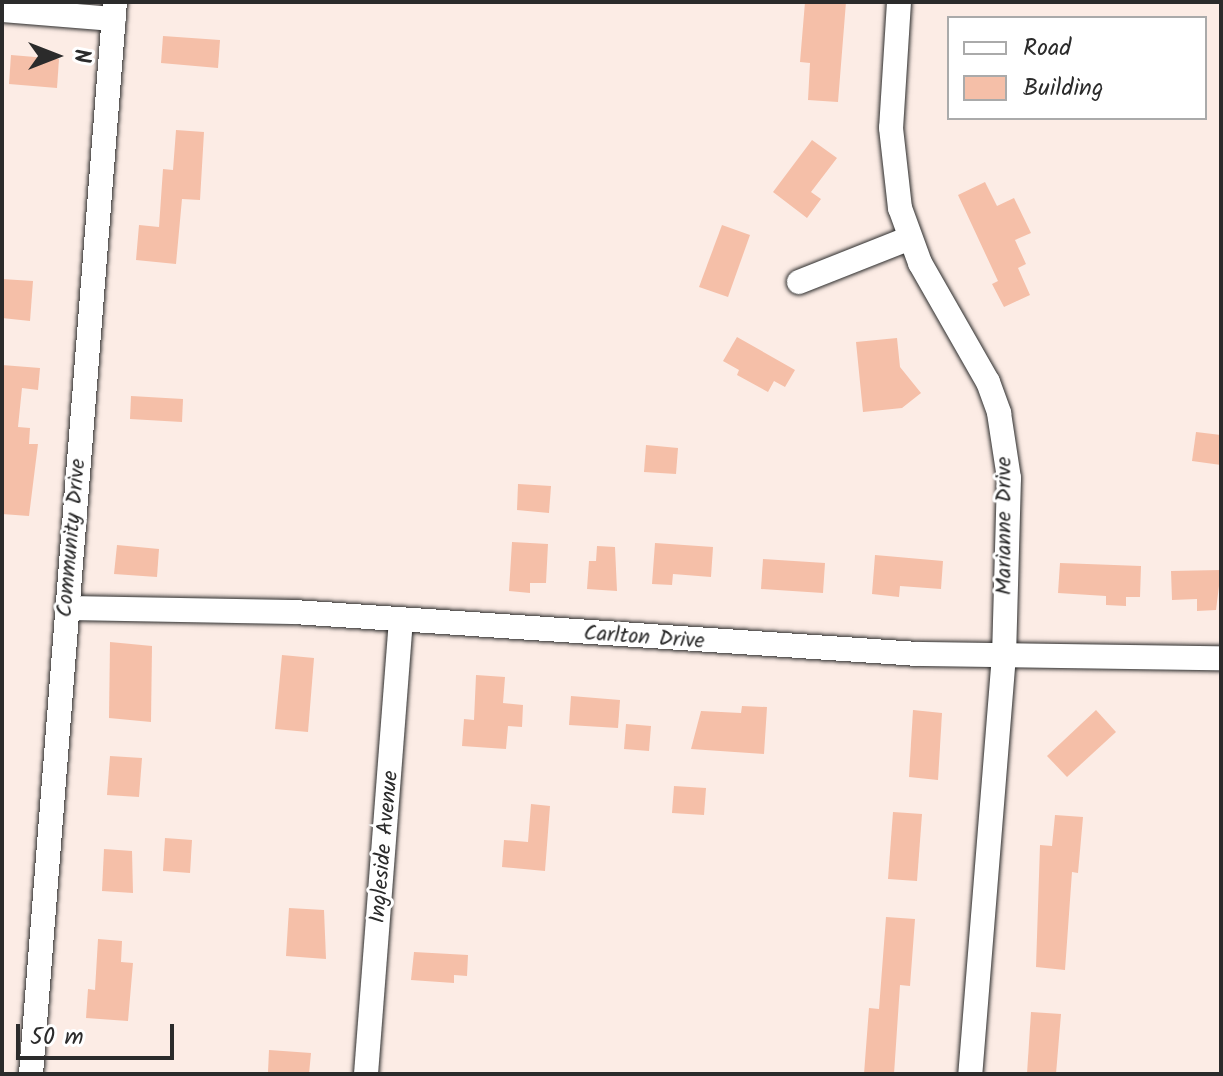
<!DOCTYPE html>
<html>
<head>
<meta charset="utf-8">
<style>
	body { margin:0 }
	#map { position:relative; width:1223px; height:1076px; overflow:hidden; background:#fcece5; font-family:Kalam,sans-serif }
	div>[style] { position:absolute }
	[style*='--x'] { left:calc(var(--x)*1px); top:calc(var(--y)*1px); width:calc(var(--w)*1px); rotate:calc(var(--a)*1deg) }
	.building>* { inset:0; background:#f5bfa8 }
	.roads { filter:drop-shadow(0 0 2px #2b2b2b) drop-shadow(0 0 2px #2b2b2b) }
	.minor>* { height:24px; margin:-12px; padding:0 12px; transform-origin:12px; border-radius:12px; background:#fff }
	span { translate:-50% -50%; white-space:nowrap; text-align:center; line-height:1.15; -webkit-text-stroke:6px #fff; paint-order:stroke }
	.street-label { font-size:22px; color:#2b2b2b }
	.frame { position:absolute; inset:0; border:4px solid #2b2b2b; pointer-events:none }
	.legend { position:absolute; left:947px; top:16px; width:260px; height:104px; box-sizing:border-box; background:#fff; border:2px solid #aaa; margin:0; padding:10px 14px; list-style:none; font-size:24px; color:#2b2b2b }
	.legend li { display:flex; align-items:center; gap:16px; height:40px }
	.legend b { width:40px; border:2px solid #aaa }
	.north { position:absolute; left:16px; top:16px; width:80px; height:80px; -webkit-text-stroke:6px #fff; paint-order:stroke; rotate:90deg; font-size:22px; font-weight:700; line-height:32px; text-align:center; color:#2b2b2b }
	.north::after { content:''; display:block; margin:auto; width:28px; height:36px; background:#2b2b2b; clip-path:polygon(50% 0,100% 100%,50% 72%,0 100%) }
	.scale { position:absolute; left:16px; top:1024px; width:158px; height:36px; box-sizing:border-box; border:4px solid #2b2b2b; border-top:0; padding-left:10px; font-size:24px; line-height:28px; white-space:nowrap; color:#2b2b2b; -webkit-text-stroke:6px #fff; paint-order:stroke }
</style>
</head>
<body>
<div id="map">
	<div class="building">
		<div style="clip-path:polygon(805px 2px,846px 2px,838px 102px,808px 100px,810px 63px,800px 62px)"></div>
		<div style="clip-path:polygon(163px 36px,220px 40px,218px 68px,161px 63px)"></div>
		<div style="clip-path:polygon(11px 55px,59px 59px,57px 88px,9px 84px)"></div>
		<div style="clip-path:polygon(176px 130px,204px 132px,200px 200px,182px 199px,176px 264px,136px 260px,139px 225px,159px 227px,163px 169px,173px 170px)"></div>
		<div style="clip-path:polygon(812px 140px,837px 158px,811px 192px,821px 199px,807px 218px,773px 192px)"></div>
		<div style="clip-path:polygon(985px 182px,997px 206px,1014px 198px,1031px 233px,1015px 240px,1026px 264px,1018px 268px,1030px 295px,1004px 307px,992px 284px,998px 281px,958px 195px)"></div>
		<div style="clip-path:polygon(722px 225px,750px 235px,728px 297px,699px 287px)"></div>
		<div style="clip-path:polygon(2px 279px,33px 281px,30px 321px,2px 318px)"></div>
		<div style="clip-path:polygon(737px 337px,795px 370px,785px 387px,774px 381px,768px 392px,737px 375px,739px 370px,723px 361px)"></div>
		<div style="clip-path:polygon(897px 338px,900px 367px,921px 393px,902px 408px,863px 412px,856px 342px)"></div>
		<div style="clip-path:polygon(2px 365px,40px 368px,38px 390px,22px 388px,18px 427px,30px 428px,29px 444px,38px 444px,29px 516px,2px 514px)"></div>
		<div style="clip-path:polygon(131px 396px,183px 399px,182px 422px,130px 419px)"></div>
		<div style="clip-path:polygon(1196px 432px,1221px 435px,1221px 465px,1192px 461px)"></div>
		<div style="clip-path:polygon(646px 445px,678px 448px,676px 474px,644px 472px)"></div>
		<div style="clip-path:polygon(518px 484px,551px 486px,549px 513px,517px 510px)"></div>
		<div style="clip-path:polygon(512px 542px,548px 544px,546px 583px,530px 583px,530px 593px,509px 591px)"></div>
		<div style="clip-path:polygon(655px 543px,713px 547px,711px 577px,673px 574px,672px 585px,652px 584px)"></div>
		<div style="clip-path:polygon(117px 545px,159px 549px,157px 577px,114px 574px)"></div>
		<div style="clip-path:polygon(597px 546px,615px 547px,617px 591px,587px 589px,589px 561px,596px 561px)"></div>
		<div style="clip-path:polygon(875px 555px,943px 561px,941px 589px,900px 586px,899px 597px,872px 594px)"></div>
		<div style="clip-path:polygon(763px 559px,825px 563px,823px 593px,761px 589px)"></div>
		<div style="clip-path:polygon(1060px 563px,1141px 566px,1140px 597px,1126px 597px,1126px 606px,1106px 605px,1106px 596px,1058px 593px)"></div>
		<div style="clip-path:polygon(1221px 570px,1216px 610px,1197px 611px,1197px 599px,1172px 600px,1171px 571px)"></div>
		<div style="clip-path:polygon(110px 642px,152px 646px,151px 722px,109px 718px)"></div>
		<div style="clip-path:polygon(282px 655px,314px 658px,308px 732px,275px 729px)"></div>
		<div style="clip-path:polygon(476px 675px,505px 677px,503px 703px,523px 705px,522px 727px,508px 726px,506px 749px,462px 746px,464px 719px,474px 720px)"></div>
		<div style="clip-path:polygon(571px 696px,620px 700px,618px 728px,569px 725px)"></div>
		<div style="clip-path:polygon(742px 706px,767px 707px,764px 754px,691px 749px,701px 711px,741px 713px)"></div>
		<div style="clip-path:polygon(913px 710px,942px 713px,938px 780px,909px 777px)"></div>
		<div style="clip-path:polygon(1096px 710px,1116px 732px,1067px 777px,1047px 756px)"></div>
		<div style="clip-path:polygon(626px 724px,651px 726px,649px 751px,624px 749px)"></div>
		<div style="clip-path:polygon(110px 756px,142px 758px,139px 797px,107px 795px)"></div>
		<div style="clip-path:polygon(674px 786px,706px 788px,704px 815px,672px 813px)"></div>
		<div style="clip-path:polygon(531px 804px,550px 806px,545px 871px,502px 867px,504px 840px,528px 842px)"></div>
		<div style="clip-path:polygon(893px 812px,922px 814px,917px 881px,888px 879px)"></div>
		<div style="clip-path:polygon(1055px 815px,1083px 817px,1078px 873px,1072px 872px,1065px 970px,1036px 967px,1040px 845px,1052px 846px)"></div>
		<div style="clip-path:polygon(165px 838px,192px 840px,190px 873px,163px 871px)"></div>
		<div style="clip-path:polygon(104px 849px,132px 851px,133px 893px,102px 891px)"></div>
		<div style="clip-path:polygon(289px 908px,324px 910px,326px 959px,286px 956px)"></div>
		<div style="clip-path:polygon(886px 917px,915px 919px,910px 986px,900px 985px,894px 1074px,864px 1074px,869px 1008px,879px 1009px)"></div>
		<div style="clip-path:polygon(98px 939px,122px 941px,121px 962px,133px 963px,128px 1021px,86px 1018px,88px 989px,95px 990px)"></div>
		<div style="clip-path:polygon(414px 952px,468px 955px,467px 976px,454px 975px,454px 983px,411px 980px)"></div>
		<div style="clip-path:polygon(1031px 1012px,1061px 1014px,1056px 1074px,1027px 1074px)"></div>
		<div style="clip-path:polygon(269px 1050px,311px 1053px,309px 1074px,268px 1072px)"></div>
	</div>
	<div class="roads">
		<div class="minor">
			<div style="--x:899;--y:2;--w:126;--a:93.6"></div>
			<div style="--x:891;--y:128;--w:81;--a:83.6"></div>
			<div style="--x:900;--y:208;--w:59;--a:70"></div>
			<div style="--x:920;--y:263;--w:137;--a:60.3"></div>
			<div style="--x:988;--y:382;--w:33;--a:70"></div>
			<div style="--x:999;--y:413;--w:66;--a:81.3"></div>
			<div style="--x:1009;--y:478;--w:177;--a:91.6"></div>
			<div style="--x:1004;--y:655;--w:420;--a:94.6"></div>
			<div style="--x:2;--y:10;--w:112;--a:4.6"></div>
			<div style="--x:799;--y:282;--w:119;--a:-21.6"></div>
			<div style="--x:67;--y:608;--w:227;--a:1"></div>
			<div style="--x:294;--y:612;--w:625;--a:3.85"></div>
			<div style="--x:918;--y:654;--w:303;--a:0.8"></div>
			<div style="--x:31;--y:1074;--w:1075;--a:-85.52"></div>
			<div style="--x:366;--y:1074;--w:455;--a:-85.6"></div>
		</div>
	</div>
	<div class="street-label">
		<span style="left:1005px;top:526px;rotate:-90deg">Marianne Drive</span>
		<span style="left:72px;top:538px;rotate:-85deg">Community Drive</span>
		<span style="left:644px;top:638px;rotate:4deg">Carlton Drive</span>
		<span style="left:385px;top:847px;rotate:-85deg">Ingleside Avenue</span>
	</div>
	<div class="frame"></div>
	<ul class="legend">
	<li><b style="height:10px;background:#fff"></b>Road</li>
	<li><b style="height:22px;background:#f5bfa8"></b>Building</li>
	</ul>
	<div class="north">N</div>
	<div class="scale">50 m</div>
</div>
</body>
</html>
